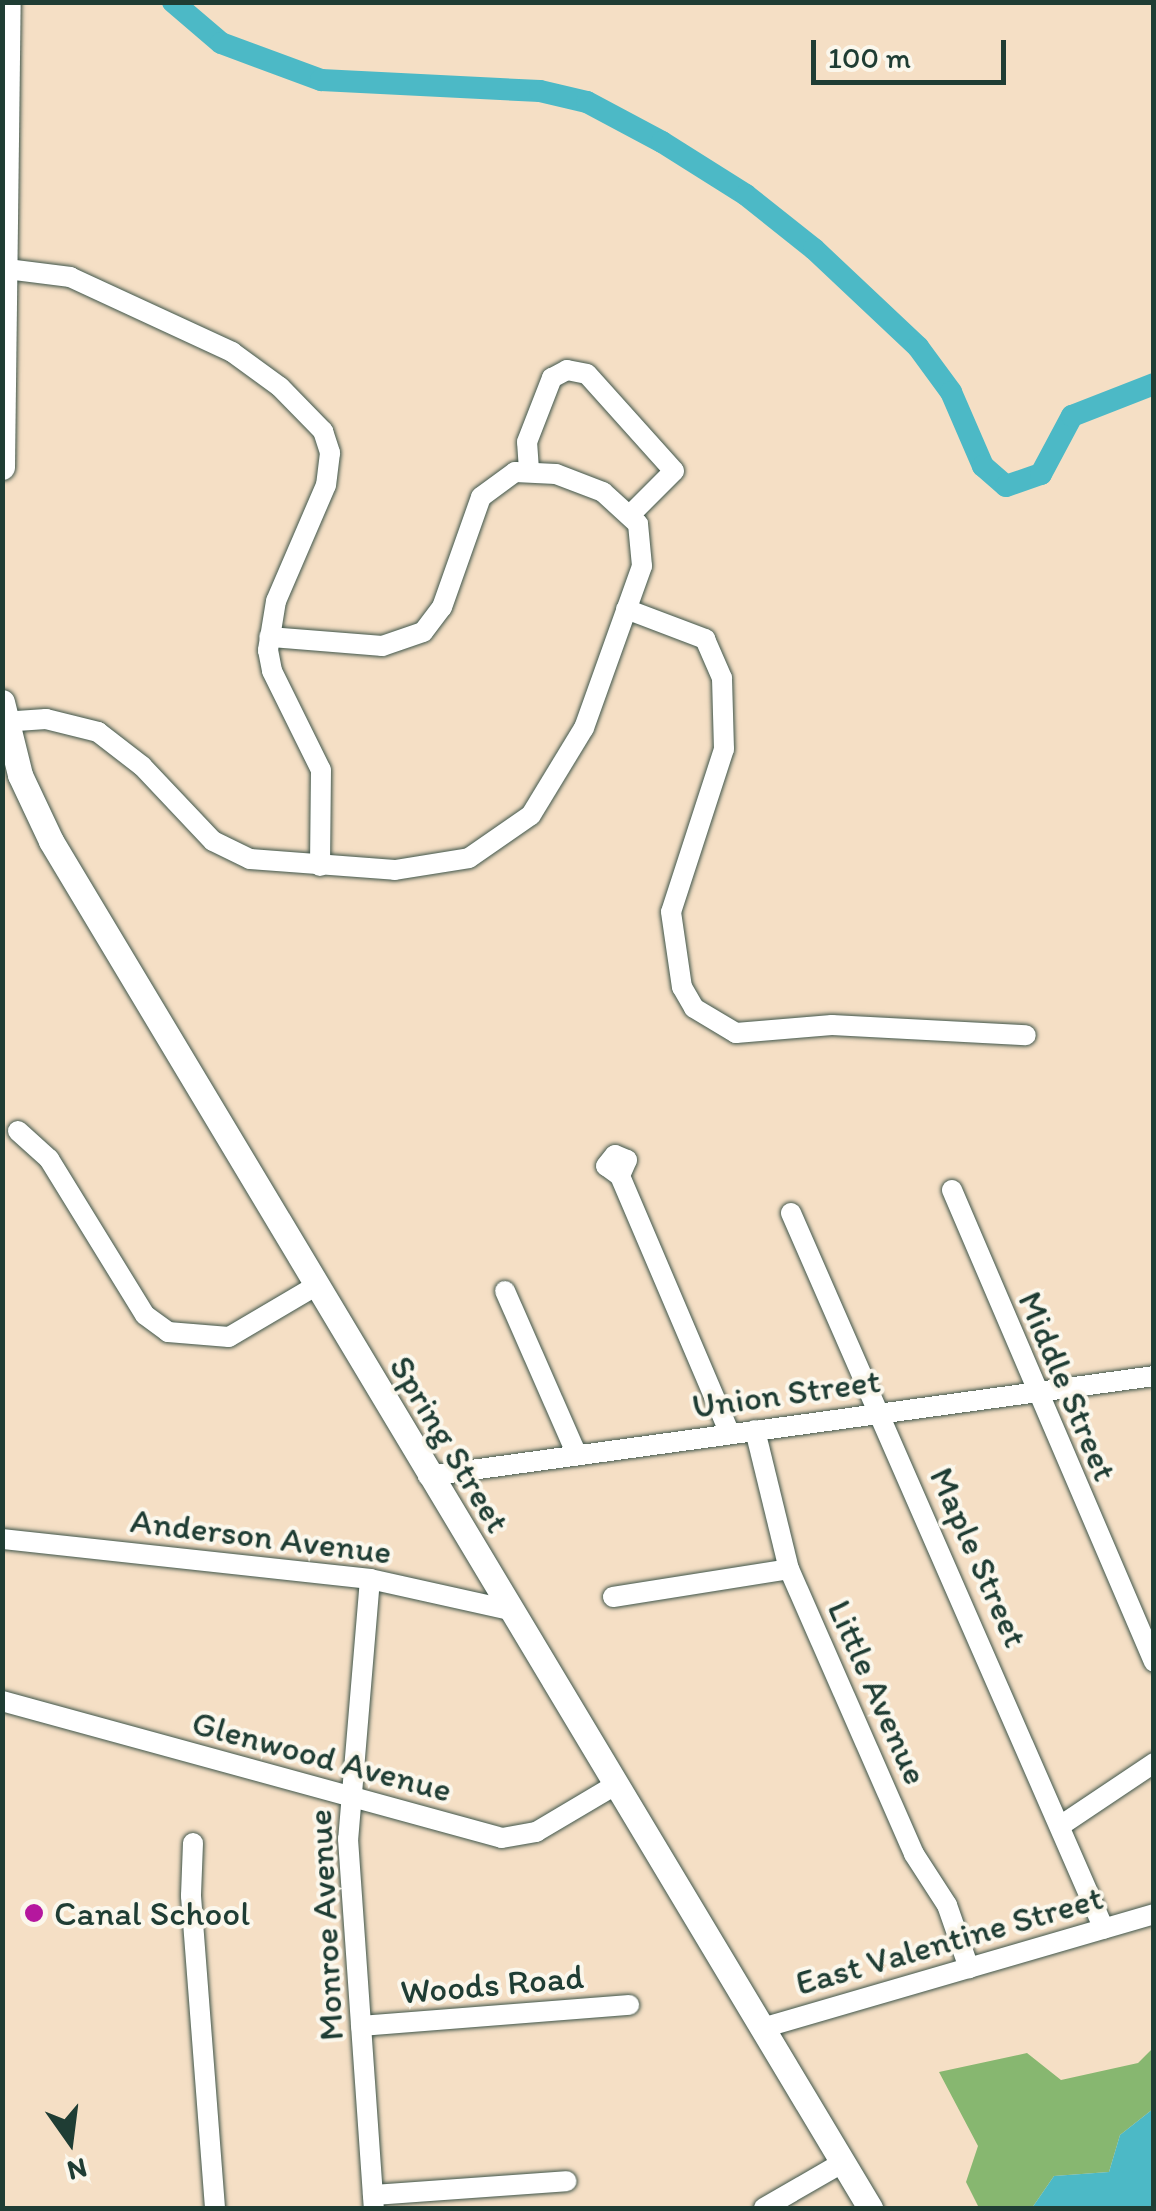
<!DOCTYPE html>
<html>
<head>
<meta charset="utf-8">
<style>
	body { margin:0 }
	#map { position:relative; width:1156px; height:2211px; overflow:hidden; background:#f5dfc5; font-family:Itim,sans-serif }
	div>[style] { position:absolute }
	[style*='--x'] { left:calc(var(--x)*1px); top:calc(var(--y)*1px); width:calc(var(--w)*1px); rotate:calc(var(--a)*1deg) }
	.forest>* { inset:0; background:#87b770 }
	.water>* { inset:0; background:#4cb9c6 }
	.river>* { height:22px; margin:-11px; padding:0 11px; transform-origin:11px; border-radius:11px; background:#4cb9c6 }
	.roads { filter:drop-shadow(0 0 2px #3f554a) drop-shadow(0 0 2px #3f554a) }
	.minor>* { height:20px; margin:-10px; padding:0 10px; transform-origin:10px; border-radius:10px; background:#fff }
	.major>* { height:25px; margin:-12.5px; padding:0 12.5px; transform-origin:12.5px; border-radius:12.5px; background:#fff }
	.dots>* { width:28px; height:28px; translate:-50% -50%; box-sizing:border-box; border:5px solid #fbf7ec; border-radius:50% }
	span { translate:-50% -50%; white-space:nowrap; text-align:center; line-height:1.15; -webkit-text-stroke:8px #fbf7ec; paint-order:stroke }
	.street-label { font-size:35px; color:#1f3d34 }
	.poi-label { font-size:35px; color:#1f3d34 }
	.left { translate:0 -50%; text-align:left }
	.frame { position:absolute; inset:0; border:5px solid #1f3d34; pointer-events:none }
	.north { position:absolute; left:20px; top:2091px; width:100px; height:100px; -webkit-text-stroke:8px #fbf7ec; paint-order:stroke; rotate:166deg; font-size:28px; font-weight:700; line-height:40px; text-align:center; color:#1f3d34 }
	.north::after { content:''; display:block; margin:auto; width:35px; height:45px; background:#1f3d34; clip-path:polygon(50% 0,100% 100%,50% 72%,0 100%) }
	.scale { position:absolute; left:811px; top:40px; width:195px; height:45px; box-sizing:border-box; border:5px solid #1f3d34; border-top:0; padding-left:12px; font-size:30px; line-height:35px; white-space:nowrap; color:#1f3d34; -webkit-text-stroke:8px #fbf7ec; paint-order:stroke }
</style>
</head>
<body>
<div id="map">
	<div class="forest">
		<div style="clip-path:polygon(1153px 2048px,1153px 2109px,1120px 2135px,1109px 2172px,1054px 2176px,1032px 2208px,979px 2208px,966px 2182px,978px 2146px,939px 2072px,1027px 2053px,1061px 2080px,1138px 2063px)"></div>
	</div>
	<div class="water">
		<div style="clip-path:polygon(1153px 2109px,1153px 2208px,1032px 2208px,1054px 2176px,1109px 2172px,1120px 2135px)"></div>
	</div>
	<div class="river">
		<div style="--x:173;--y:2;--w:63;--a:40.5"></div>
		<div style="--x:221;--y:43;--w:107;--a:20.3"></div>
		<div style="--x:321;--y:80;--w:219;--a:2.9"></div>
		<div style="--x:540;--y:91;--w:48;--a:13.2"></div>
		<div style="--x:587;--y:102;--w:85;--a:28.1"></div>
		<div style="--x:662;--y:142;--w:99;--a:32.2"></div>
		<div style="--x:746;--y:195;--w:87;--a:38.5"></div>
		<div style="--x:814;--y:249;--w:143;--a:43.3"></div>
		<div style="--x:918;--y:347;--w:56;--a:53.7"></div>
		<div style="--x:951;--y:392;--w:81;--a:66.6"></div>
		<div style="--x:983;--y:466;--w:30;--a:41"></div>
		<div style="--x:1006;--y:486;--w:37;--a:-19"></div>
		<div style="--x:1041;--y:474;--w:66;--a:-61.9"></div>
		<div style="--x:1072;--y:416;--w:88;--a:-21.3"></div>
	</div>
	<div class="roads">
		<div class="minor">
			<div style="--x:7;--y:269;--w:64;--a:7.2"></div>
			<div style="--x:70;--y:277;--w:179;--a:24.8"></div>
			<div style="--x:232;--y:352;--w:59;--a:36.1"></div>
			<div style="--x:280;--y:387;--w:62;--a:45.7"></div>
			<div style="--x:323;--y:431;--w:23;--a:72"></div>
			<div style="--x:330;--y:453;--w:32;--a:97"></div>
			<div style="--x:326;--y:485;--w:126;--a:113.3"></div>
			<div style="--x:276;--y:601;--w:50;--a:99.3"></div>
			<div style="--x:268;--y:650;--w:21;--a:79"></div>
			<div style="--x:272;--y:671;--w:110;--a:63.7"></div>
			<div style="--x:321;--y:770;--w:96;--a:90.6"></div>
			<div style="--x:529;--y:470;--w:28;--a:-94"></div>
			<div style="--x:527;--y:442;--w:69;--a:-68.7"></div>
			<div style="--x:552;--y:378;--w:17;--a:-28"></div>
			<div style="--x:567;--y:370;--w:20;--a:11"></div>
			<div style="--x:587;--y:374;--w:130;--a:48.1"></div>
			<div style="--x:674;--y:471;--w:59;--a:135"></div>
			<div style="--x:626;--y:609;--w:85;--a:20.8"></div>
			<div style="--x:705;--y:639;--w:43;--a:66.4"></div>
			<div style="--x:722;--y:678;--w:71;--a:88.4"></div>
			<div style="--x:724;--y:749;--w:171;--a:108"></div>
			<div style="--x:671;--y:912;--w:76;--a:81.7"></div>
			<div style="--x:682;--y:987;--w:24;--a:60"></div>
			<div style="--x:694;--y:1008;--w:49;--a:30.8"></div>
			<div style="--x:736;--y:1033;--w:96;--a:-4.8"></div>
			<div style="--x:832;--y:1025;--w:194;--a:3"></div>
			<div style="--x:2;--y:722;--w:44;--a:-3.9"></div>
			<div style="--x:46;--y:719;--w:54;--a:14"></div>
			<div style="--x:98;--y:732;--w:56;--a:37.7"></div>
			<div style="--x:142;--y:766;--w:103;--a:46.6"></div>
			<div style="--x:213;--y:841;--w:41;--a:25.9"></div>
			<div style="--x:250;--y:859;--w:145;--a:4.3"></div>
			<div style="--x:395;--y:870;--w:75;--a:-9.2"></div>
			<div style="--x:469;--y:858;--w:75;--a:-34.7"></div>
			<div style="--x:531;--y:815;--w:102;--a:-58.7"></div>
			<div style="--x:584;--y:728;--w:172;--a:-70.3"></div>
			<div style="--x:642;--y:566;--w:42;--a:-95.4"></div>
			<div style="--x:638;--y:524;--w:47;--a:-137.6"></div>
			<div style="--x:603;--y:492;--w:50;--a:-159"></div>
			<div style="--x:556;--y:474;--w:41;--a:-177.2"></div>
			<div style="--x:515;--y:472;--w:42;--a:143.7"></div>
			<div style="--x:481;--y:497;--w:117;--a:109.5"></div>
			<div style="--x:442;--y:607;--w:31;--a:127"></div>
			<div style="--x:423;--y:632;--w:43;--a:161.1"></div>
			<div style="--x:382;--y:646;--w:113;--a:-175.4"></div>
			<div style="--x:18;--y:1131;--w:42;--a:42.1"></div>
			<div style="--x:49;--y:1159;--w:183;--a:58.4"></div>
			<div style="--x:145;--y:1315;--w:29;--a:36"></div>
			<div style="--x:168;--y:1332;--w:61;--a:4.7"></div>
			<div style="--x:229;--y:1337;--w:99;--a:-30.5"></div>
			<div style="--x:620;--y:1176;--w:17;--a:-144"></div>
			<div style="--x:606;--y:1166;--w:14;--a:-51"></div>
			<div style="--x:615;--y:1155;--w:13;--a:23"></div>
			<div style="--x:627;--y:1160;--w:17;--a:114"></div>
			<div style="--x:620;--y:1176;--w:280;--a:66.9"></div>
			<div style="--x:952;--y:1190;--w:513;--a:66.83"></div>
			<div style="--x:791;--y:1213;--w:781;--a:66.39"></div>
			<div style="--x:505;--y:1291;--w:179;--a:66.3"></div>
			<div style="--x:755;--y:1430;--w:143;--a:76.3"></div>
			<div style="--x:789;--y:1569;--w:311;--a:66.3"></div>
			<div style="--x:914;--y:1854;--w:61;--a:57.1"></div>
			<div style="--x:947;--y:1905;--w:67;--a:70.8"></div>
			<div style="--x:428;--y:1476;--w:733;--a:-7.84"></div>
			<div style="--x:2;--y:1539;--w:370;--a:6.2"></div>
			<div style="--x:370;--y:1579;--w:143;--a:12.5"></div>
			<div style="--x:370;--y:1579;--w:261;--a:94.8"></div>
			<div style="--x:348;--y:1839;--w:370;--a:86"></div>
			<div style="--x:613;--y:1597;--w:178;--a:-9"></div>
			<div style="--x:2;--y:1701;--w:518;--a:15.32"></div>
			<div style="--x:502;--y:1838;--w:35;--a:-10"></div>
			<div style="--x:536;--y:1832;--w:92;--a:-30.7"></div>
			<div style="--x:1063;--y:1824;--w:110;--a:-33.8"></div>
			<div style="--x:193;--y:1843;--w:53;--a:92.2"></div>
			<div style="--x:191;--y:1896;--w:313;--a:85.6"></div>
			<div style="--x:361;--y:2026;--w:269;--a:-4.5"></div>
			<div style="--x:762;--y:2028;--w:408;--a:-16.2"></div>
			<div style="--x:373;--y:2195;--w:194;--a:-4.1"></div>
			<div style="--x:764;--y:2208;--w:90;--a:-30"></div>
		</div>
		<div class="major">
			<div style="--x:2;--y:467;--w:465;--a:-89.3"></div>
			<div style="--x:2;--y:702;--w:75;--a:76.1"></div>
			<div style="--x:20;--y:775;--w:73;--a:64.8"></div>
			<div style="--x:51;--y:841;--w:1594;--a:59.07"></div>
		</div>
	</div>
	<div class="dots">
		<div style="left:34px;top:1913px;background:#b5179e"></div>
	</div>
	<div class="street-label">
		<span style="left:1068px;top:1386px;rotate:67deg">Middle Street</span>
		<span style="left:786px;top:1393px;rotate:-8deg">Union Street</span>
		<span style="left:450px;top:1444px;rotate:59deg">Spring Street</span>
		<span style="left:261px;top:1536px;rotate:7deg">Anderson Avenue</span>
		<span style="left:979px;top:1557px;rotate:66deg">Maple Street</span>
		<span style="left:878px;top:1692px;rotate:66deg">Little Avenue</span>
		<span style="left:322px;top:1756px;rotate:15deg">Glenwood Avenue</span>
		<span style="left:325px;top:1925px;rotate:-93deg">Monroe Avenue</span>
		<span style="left:949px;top:1940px;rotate:-16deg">East Valentine Street</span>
		<span style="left:492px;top:1984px;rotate:-5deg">Woods Road</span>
	</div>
	<div class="poi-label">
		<span class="left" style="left:54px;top:1913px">Canal School</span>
	</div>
	<div class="frame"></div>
	<div class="north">N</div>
	<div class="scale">100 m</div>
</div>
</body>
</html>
